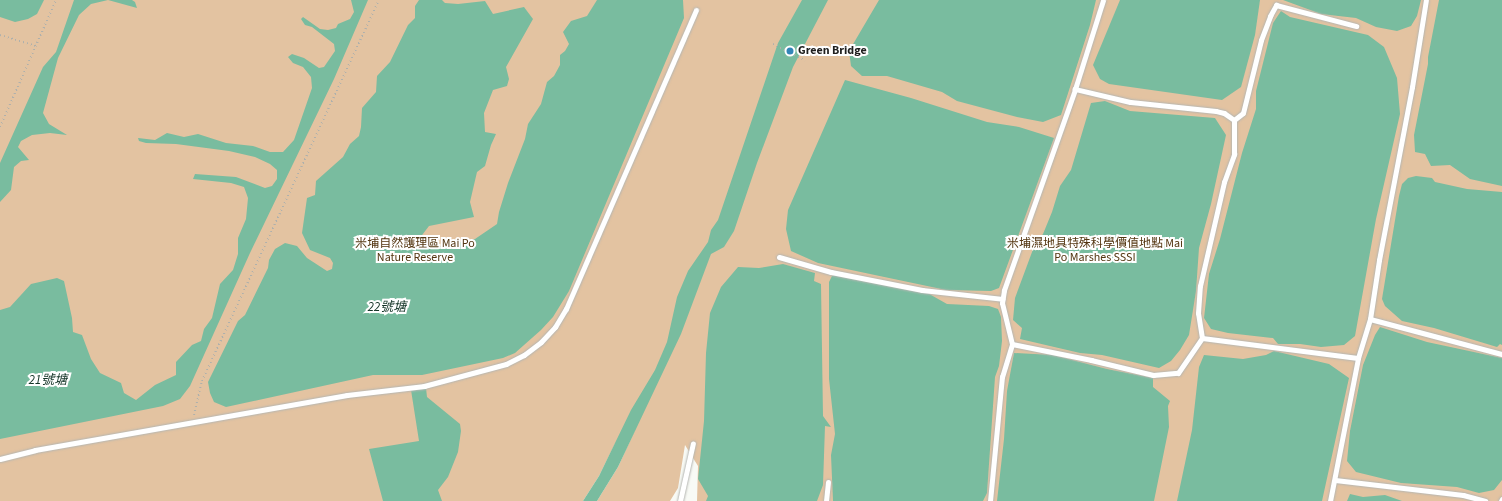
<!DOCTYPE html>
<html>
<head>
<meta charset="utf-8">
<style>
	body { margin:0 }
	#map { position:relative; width:1502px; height:501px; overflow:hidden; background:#f8faf5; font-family:"Source Sans 3","Noto Sans TC",sans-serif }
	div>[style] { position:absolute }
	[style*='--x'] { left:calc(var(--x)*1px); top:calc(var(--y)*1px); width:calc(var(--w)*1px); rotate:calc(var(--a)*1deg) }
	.green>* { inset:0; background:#e3c3a1 }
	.water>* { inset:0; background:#79bc9f }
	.path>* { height:2px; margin-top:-1px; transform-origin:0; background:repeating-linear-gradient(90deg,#aeb0ac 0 1px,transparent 0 4px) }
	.roads { filter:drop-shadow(0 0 1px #b5b6b2) drop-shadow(0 0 1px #b5b6b2) }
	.service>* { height:5px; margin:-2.5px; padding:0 2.5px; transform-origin:2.5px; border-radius:2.5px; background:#fff }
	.dots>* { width:11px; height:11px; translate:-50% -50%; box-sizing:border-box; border:2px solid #fff; border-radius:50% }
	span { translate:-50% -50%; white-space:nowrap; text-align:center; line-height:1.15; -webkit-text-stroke:4px #fff; paint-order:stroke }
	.poi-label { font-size:12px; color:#1f1f1e; font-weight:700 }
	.left { translate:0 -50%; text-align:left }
	.park-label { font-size:12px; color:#543611 }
	.water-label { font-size:13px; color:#133326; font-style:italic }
</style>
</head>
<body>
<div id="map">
	<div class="green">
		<div style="clip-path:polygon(0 0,1502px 0,1502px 501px,697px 501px,698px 466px,685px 445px,678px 488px,670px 501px,597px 501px,618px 467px,635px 430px,615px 444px,599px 476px,583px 501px,0 501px)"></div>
	</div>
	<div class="water">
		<div style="clip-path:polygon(0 0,44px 0,37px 14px,28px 19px,15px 22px,0 17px)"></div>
		<div style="clip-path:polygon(74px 0,132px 0,135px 2px,137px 8px,108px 0,91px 4px,79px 15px,58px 58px,43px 113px,49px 124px,67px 135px,50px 133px,32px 135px,21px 141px,18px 147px,29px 160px,21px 161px,14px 167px,11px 190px,0 202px,0 163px,43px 67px,56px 52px)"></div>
		<div style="clip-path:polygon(351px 0,368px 0,334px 79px,250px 253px,190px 386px,180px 399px,163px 406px,0 439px,0 310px,10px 307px,31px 284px,57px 278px,64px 281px,72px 318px,73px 332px,82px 335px,91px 359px,100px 373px,121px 383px,124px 393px,136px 400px,155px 385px,176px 375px,176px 362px,192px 345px,201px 341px,204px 329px,212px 318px,220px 284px,233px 270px,238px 254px,238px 238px,246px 219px,248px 198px,244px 187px,231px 183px,193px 179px,195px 174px,236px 177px,265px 188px,272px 186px,277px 179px,277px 170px,270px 164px,255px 157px,229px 151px,176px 144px,146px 143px,139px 141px,138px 138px,155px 140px,167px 133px,184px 137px,198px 134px,226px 143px,253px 146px,270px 152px,283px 152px,294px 140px,312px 88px,311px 77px,303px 67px,293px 63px,288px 57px,292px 54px,304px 58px,319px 68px,324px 67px,335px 51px,334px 44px,312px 27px,305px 25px,301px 19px,303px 17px,320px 29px,328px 30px,336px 28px,338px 24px,350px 19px,354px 12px)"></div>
		<div style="clip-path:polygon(419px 0,442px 0,445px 3px,458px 4px,485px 1px,493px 14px,524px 7px,533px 19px,506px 67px,509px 79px,507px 86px,493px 90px,484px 113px,485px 132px,496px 134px,491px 145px,485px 166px,477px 172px,470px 202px,474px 217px,429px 226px,416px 243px,418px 248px,434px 248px,475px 239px,497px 224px,499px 212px,508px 183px,525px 139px,528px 124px,541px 104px,547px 82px,554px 76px,560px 65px,560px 55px,565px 51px,569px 44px,563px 32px,571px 21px,587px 16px,597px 0,683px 0,684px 18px,569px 291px,553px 317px,541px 330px,515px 353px,503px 358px,422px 375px,373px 375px,226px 407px,214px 402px,210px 393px,208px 382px,238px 321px,245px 315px,268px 268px,269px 260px,275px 249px,285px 243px,297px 246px,307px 258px,327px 271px,332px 269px,333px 263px,330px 258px,310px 250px,302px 233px,307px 198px,315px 195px,316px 181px,343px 157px,350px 144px,359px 136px,361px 127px,362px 108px,376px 92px,377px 76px,390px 62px,408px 25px,415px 18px,415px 6px)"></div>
		<div style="clip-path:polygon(802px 0,828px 0,793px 67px,757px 163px,734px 231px,724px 247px,711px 254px,681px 334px,618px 467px,597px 501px,583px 501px,599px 476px,631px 410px,655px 370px,667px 342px,677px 297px,688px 271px,708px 242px,711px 230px,718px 220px,778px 43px)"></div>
		<div style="clip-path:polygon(879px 0,1096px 0,1090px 25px,1061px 115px,1043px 122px,1017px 117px,957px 101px,942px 92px,887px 76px,862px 76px,851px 66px,849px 51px)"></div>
		<div style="clip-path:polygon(1120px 0,1260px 0,1255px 35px,1241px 87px,1222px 100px,1109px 84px,1100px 79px,1093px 65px)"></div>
		<div style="clip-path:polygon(1283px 0,1421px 0,1417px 16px,1411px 26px,1397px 31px,1376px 27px,1356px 18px,1321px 14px)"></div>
		<div style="clip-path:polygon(1439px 0,1502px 0,1502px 186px,1470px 179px,1450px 165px,1431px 166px,1425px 154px,1415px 152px,1414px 135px,1428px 64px,1428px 57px)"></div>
		<div style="clip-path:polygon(1281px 11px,1290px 17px,1368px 35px,1384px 47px,1397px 78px,1400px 114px,1376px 219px,1355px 336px,1344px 345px,1321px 347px,1300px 344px,1278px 344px,1273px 338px,1228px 333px,1211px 329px,1204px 318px,1209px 274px,1220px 239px,1242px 153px,1256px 109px,1256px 91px,1273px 23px)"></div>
		<div style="clip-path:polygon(845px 80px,911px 98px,987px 122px,1019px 127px,1054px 138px,999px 288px,991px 291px,946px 290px,818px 263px,791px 251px,786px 229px,788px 210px)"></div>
		<div style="clip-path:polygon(1105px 101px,1130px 111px,1215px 118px,1226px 135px,1211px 204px,1199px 248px,1196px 291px,1189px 335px,1180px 350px,1171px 361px,1159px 368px,1102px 355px,1080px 353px,1020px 339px,1022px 328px,1013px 320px,1015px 298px,1035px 244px,1043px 234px,1052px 212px,1060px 186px,1071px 170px,1091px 103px)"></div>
		<div style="clip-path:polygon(1416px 176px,1432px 178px,1435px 182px,1467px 189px,1502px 192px,1502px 345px,1500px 344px,1497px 347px,1434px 328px,1402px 321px,1385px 306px,1382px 299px,1399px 196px,1402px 184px,1408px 178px)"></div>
		<div style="clip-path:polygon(783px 264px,815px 273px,814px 281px,821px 284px,823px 416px,831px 427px,825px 426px,823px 485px,817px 501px,706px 501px,708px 496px,698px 479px,704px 421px,706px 353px,710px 313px,721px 287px,738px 267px,759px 268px)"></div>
		<div style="clip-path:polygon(840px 273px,924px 291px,947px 304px,989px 306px,998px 309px,1001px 317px,1002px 341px,999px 366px,995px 377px,987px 493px,983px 501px,833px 501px,831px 455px,835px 434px,829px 379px,829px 282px,832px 276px)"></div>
		<div style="clip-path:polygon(1380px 327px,1427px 342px,1502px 358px,1502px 480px,1494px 490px,1479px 493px,1457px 487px,1401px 483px,1356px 472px,1347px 461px,1350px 431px,1363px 365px,1375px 335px)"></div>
		<div style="clip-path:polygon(1274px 351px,1329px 364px,1349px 378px,1322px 501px,1177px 501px,1192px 430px,1199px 367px,1204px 355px,1243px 359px,1266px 355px)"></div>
		<div style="clip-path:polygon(1014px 353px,1053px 355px,1107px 369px,1153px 378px,1153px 387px,1170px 401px,1168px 406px,1169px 427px,1154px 501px,997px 501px,1004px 439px,1007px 391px)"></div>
		<div style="clip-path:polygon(426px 388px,427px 397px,460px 424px,461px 431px,458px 452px,448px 477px,438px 490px,442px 501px,383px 501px,369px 449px,419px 441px,411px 390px)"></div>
		<div style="clip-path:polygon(1350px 494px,1363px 497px,1385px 495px,1402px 501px,1347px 501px)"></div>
	</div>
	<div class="path">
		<div style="--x:0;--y:35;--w:37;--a:17"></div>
		<div style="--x:773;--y:44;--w:36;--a:27"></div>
		<div style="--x:0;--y:127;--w:139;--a:-66.2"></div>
		<div style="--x:194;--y:415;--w:35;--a:-77"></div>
		<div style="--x:202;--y:381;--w:420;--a:-65.1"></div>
	</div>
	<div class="roads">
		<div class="service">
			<div style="--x:1234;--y:120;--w:11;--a:-38"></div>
			<div style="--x:1243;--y:113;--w:75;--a:-76.1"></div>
			<div style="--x:1261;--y:40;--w:26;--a:-69"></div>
			<div style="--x:1270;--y:16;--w:13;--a:-61"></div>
			<div style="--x:1276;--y:5;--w:83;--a:14.7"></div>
			<div style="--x:779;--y:257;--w:54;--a:16.1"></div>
			<div style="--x:831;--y:272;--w:93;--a:11.2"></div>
			<div style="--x:922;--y:290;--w:81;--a:6.3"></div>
			<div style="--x:1370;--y:319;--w:137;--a:14.9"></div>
			<div style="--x:1202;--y:338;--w:157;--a:7.3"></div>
			<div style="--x:1012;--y:344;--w:81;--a:11.4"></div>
			<div style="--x:1091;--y:360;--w:64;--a:13.6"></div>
			<div style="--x:1153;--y:375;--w:25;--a:-5"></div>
			<div style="--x:1178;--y:373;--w:42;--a:-55.6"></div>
			<div style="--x:1202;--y:338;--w:25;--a:-99"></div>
			<div style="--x:1198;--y:313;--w:27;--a:-86"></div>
			<div style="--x:1200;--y:286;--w:107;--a:-77"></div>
			<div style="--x:1224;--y:182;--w:30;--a:-70"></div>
			<div style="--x:1234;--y:154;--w:34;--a:-90"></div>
			<div style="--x:1234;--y:120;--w:12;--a:-145"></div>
			<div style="--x:1224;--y:113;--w:8;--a:-166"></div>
			<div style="--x:1216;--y:111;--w:86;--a:-174"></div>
			<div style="--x:1130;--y:102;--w:57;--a:-166.7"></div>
			<div style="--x:0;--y:459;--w:36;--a:-14"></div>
			<div style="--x:35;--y:450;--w:317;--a:-10"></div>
			<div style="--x:347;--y:395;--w:78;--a:-6.7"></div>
			<div style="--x:424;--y:386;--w:85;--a:-15"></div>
			<div style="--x:506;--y:364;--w:20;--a:-27"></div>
			<div style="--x:524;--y:355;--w:21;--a:-37"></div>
			<div style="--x:541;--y:342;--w:21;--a:-47"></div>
			<div style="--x:555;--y:327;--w:21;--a:-59"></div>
			<div style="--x:566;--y:309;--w:326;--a:-66.5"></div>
			<div style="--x:1335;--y:480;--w:129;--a:6.7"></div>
			<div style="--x:1463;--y:495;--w:23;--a:15"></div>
			<div style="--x:680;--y:501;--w:59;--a:-77.4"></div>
			<div style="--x:826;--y:501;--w:19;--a:-84"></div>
			<div style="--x:990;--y:501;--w:125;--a:-84.5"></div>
			<div style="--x:1002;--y:377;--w:34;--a:-73"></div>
			<div style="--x:1012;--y:344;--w:42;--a:-103.7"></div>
			<div style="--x:1002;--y:303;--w:13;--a:-81"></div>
			<div style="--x:1004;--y:290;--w:213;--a:-70.5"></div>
			<div style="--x:1075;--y:89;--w:93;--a:-72.5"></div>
			<div style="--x:1330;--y:501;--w:146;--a:-78.9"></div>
			<div style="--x:1358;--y:358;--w:41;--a:-72.9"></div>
			<div style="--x:1370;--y:319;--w:60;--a:-81.3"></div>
			<div style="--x:1379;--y:260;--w:176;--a:-79.2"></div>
			<div style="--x:1412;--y:87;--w:88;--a:-80.9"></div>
			<div style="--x:1501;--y:501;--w:2;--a:-63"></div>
		</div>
	</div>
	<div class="dots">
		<div style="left:790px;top:51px;background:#3386b7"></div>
	</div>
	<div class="poi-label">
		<span class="left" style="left:798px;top:51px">Green Bridge</span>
	</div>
	<div class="park-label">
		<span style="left:415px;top:251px">米埔自然護理區 Mai Po<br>Nature Reserve</span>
		<span style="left:1095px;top:251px">米埔濕地具特殊科學價值地點 Mai<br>Po Marshes SSSI</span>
	</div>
	<div class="water-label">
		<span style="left:387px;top:307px">22號塘</span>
		<span style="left:48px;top:380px">21號塘</span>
	</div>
</div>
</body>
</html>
